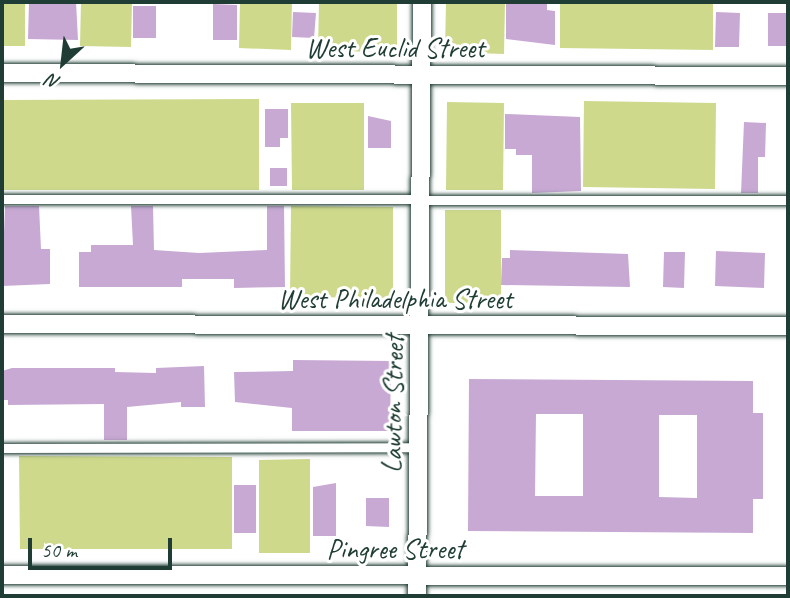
<!DOCTYPE html>
<html>
<head>
<meta charset="utf-8">
<style>
	body { margin:0 }
	#map { position:relative; width:790px; height:598px; overflow:hidden; background:#fff; font-family:Caveat,sans-serif }
	div>[style] { position:absolute }
	[style*='--x'] { left:calc(var(--x)*1px); top:calc(var(--y)*1px); width:calc(var(--w)*1px); rotate:calc(var(--a)*1deg) }
	.green>* { inset:0; background:#ced98c }
	.building>* { inset:0; background:#c8a9d4 }
	.roads { filter:drop-shadow(0 0 2px #1f3d34) drop-shadow(0 0 2px #1f3d34) }
	.service>* { height:9px; margin:-4.5px; padding:0 4.5px; transform-origin:4.5px; border-radius:4.5px; background:#fff }
	.minor>* { height:18px; margin:-9px; padding:0 9px; transform-origin:9px; border-radius:9px; background:#fff }
	span { translate:-50% -50%; white-space:nowrap; text-align:center; line-height:1.15; -webkit-text-stroke:6px #fff; paint-order:stroke }
	.street-label { font-size:28px; color:#1f3d34 }
	.frame { position:absolute; inset:0; border:4px solid #1f3d34; pointer-events:none }
	.north { position:absolute; left:28px; top:28px; width:70px; height:70px; -webkit-text-stroke:5px #fff; paint-order:stroke; rotate:207deg; font-size:19px; font-weight:700; line-height:28px; text-align:center; color:#1f3d34 }
	.north::after { content:''; display:block; margin:auto; width:24px; height:32px; background:#1f3d34; clip-path:polygon(50% 0,100% 100%,50% 72%,0 100%) }
	.scale { position:absolute; left:28px; top:538px; width:144px; height:32px; box-sizing:border-box; border:4px solid #1f3d34; border-top:0; padding-left:9px; font-size:21px; line-height:24px; white-space:nowrap; color:#1f3d34; -webkit-text-stroke:5px #fff; paint-order:stroke }
</style>
</head>
<body>
<div id="map">
	<div class="green">
		<div style="clip-path:polygon(2px 2px,25px 2px,25px 46px,2px 46px)"></div>
		<div style="clip-path:polygon(81px 2px,132px 2px,131px 47px,80px 46px)"></div>
		<div style="clip-path:polygon(240px 2px,292px 2px,291px 50px,239px 48px)"></div>
		<div style="clip-path:polygon(319px 2px,397px 2px,397px 52px,318px 51px)"></div>
		<div style="clip-path:polygon(446px 2px,505px 2px,504px 54px,445px 52px)"></div>
		<div style="clip-path:polygon(560px 2px,713px 2px,713px 50px,560px 48px)"></div>
		<div style="clip-path:polygon(259px 99px,259px 190px,2px 190px,2px 100px)"></div>
		<div style="clip-path:polygon(584px 101px,716px 103px,715px 189px,583px 187px)"></div>
		<div style="clip-path:polygon(447px 102px,504px 103px,503px 190px,446px 190px)"></div>
		<div style="clip-path:polygon(291px 103px,364px 103px,364px 190px,292px 190px)"></div>
		<div style="clip-path:polygon(291px 206px,393px 207px,393px 298px,290px 297px)"></div>
		<div style="clip-path:polygon(445px 210px,501px 210px,501px 303px,445px 303px)"></div>
		<div style="clip-path:polygon(19px 456px,232px 457px,232px 549px,20px 549px)"></div>
		<div style="clip-path:polygon(310px 459px,310px 553px,259px 553px,259px 460px)"></div>
	</div>
	<div class="building">
		<div style="clip-path:polygon(29px 2px,76px 2px,78px 40px,28px 39px)"></div>
		<div style="clip-path:polygon(506px 3px,547px 3px,547px 10px,555px 11px,555px 45px,506px 39px)"></div>
		<div style="clip-path:polygon(213px 4px,237px 5px,237px 40px,213px 40px)"></div>
		<div style="clip-path:polygon(133px 6px,156px 6px,156px 38px,133px 38px)"></div>
		<div style="clip-path:polygon(293px 12px,316px 13px,314px 38px,292px 37px)"></div>
		<div style="clip-path:polygon(716px 12px,740px 13px,739px 47px,715px 47px)"></div>
		<div style="clip-path:polygon(768px 13px,788px 13px,788px 46px,768px 46px)"></div>
		<div style="clip-path:polygon(265px 109px,288px 109px,288px 138px,280px 138px,280px 147px,265px 147px)"></div>
		<div style="clip-path:polygon(505px 114px,580px 117px,581px 191px,532px 193px,532px 155px,516px 155px,516px 149px,505px 149px)"></div>
		<div style="clip-path:polygon(368px 116px,391px 121px,391px 148px,368px 148px)"></div>
		<div style="clip-path:polygon(744px 122px,766px 123px,765px 157px,758px 157px,758px 193px,741px 193px)"></div>
		<div style="clip-path:polygon(270px 168px,287px 168px,287px 186px,270px 186px)"></div>
		<div style="clip-path:polygon(5px 206px,39px 206px,41px 249px,50px 249px,50px 284px,2px 286px)"></div>
		<div style="clip-path:polygon(131px 206px,153px 206px,154px 250px,199px 253px,267px 250px,267px 206px,284px 206px,285px 287px,234px 288px,234px 279px,182px 279px,182px 287px,79px 287px,79px 252px,91px 252px,91px 245px,133px 245px)"></div>
		<div style="clip-path:polygon(510px 250px,628px 254px,630px 287px,501px 285px,502px 258px,510px 258px)"></div>
		<div style="clip-path:polygon(716px 251px,765px 253px,764px 288px,715px 286px)"></div>
		<div style="clip-path:polygon(664px 252px,685px 252px,684px 288px,663px 287px)"></div>
		<div style="clip-path:polygon(293px 360px,391px 361px,390px 431px,292px 431px,292px 408px,235px 402px,234px 372px,293px 371px)"></div>
		<div style="clip-path:polygon(204px 366px,205px 407px,181px 407px,181px 402px,127px 407px,127px 440px,104px 440px,104px 404px,8px 405px,8px 400px,2px 400px,2px 371px,12px 368px,115px 368px,115px 372px,156px 373px,156px 368px)"></div>
		<div style="clip-path:polygon(evenodd,469px 379px,753px 381px,753px 413px,763px 413px,763px 499px,753px 499px,753px 533px,468px 531px,469px 379px,536px 414px,583px 414px,583px 496px,535px 496px,536px 414px,469px 379px,659px 415px,697px 415px,697px 498px,659px 497px,659px 415px)"></div>
		<div style="clip-path:polygon(336px 483px,336px 536px,313px 536px,313px 487px)"></div>
		<div style="clip-path:polygon(234px 485px,256px 485px,256px 533px,234px 533px)"></div>
		<div style="clip-path:polygon(366px 498px,389px 498px,389px 527px,366px 526px)"></div>
	</div>
	<div class="roads">
		<div class="service">
			<div style="--x:2;--y:199;--w:786;--a:0.07"></div>
			<div style="--x:2;--y:448;--w:417;--a:-0.1"></div>
		</div>
		<div class="minor">
			<div style="--x:2;--y:73;--w:786;--a:0.22"></div>
			<div style="--x:2;--y:324;--w:786;--a:0.15"></div>
			<div style="--x:2;--y:575;--w:786;--a:0.07"></div>
			<div style="--x:417;--y:596;--w:594;--a:-89.52"></div>
		</div>
	</div>
	<div class="street-label">
		<span style="left:395px;top:48px">West Euclid Street</span>
		<span style="left:395px;top:299px">West Philadelphia Street</span>
		<span style="left:393px;top:404px;rotate:-89deg">Lawton Street</span>
		<span style="left:395px;top:549px">Pingree Street</span>
	</div>
	<div class="frame"></div>
	<div class="north">N</div>
	<div class="scale">50 m</div>
</div>
</body>
</html>
